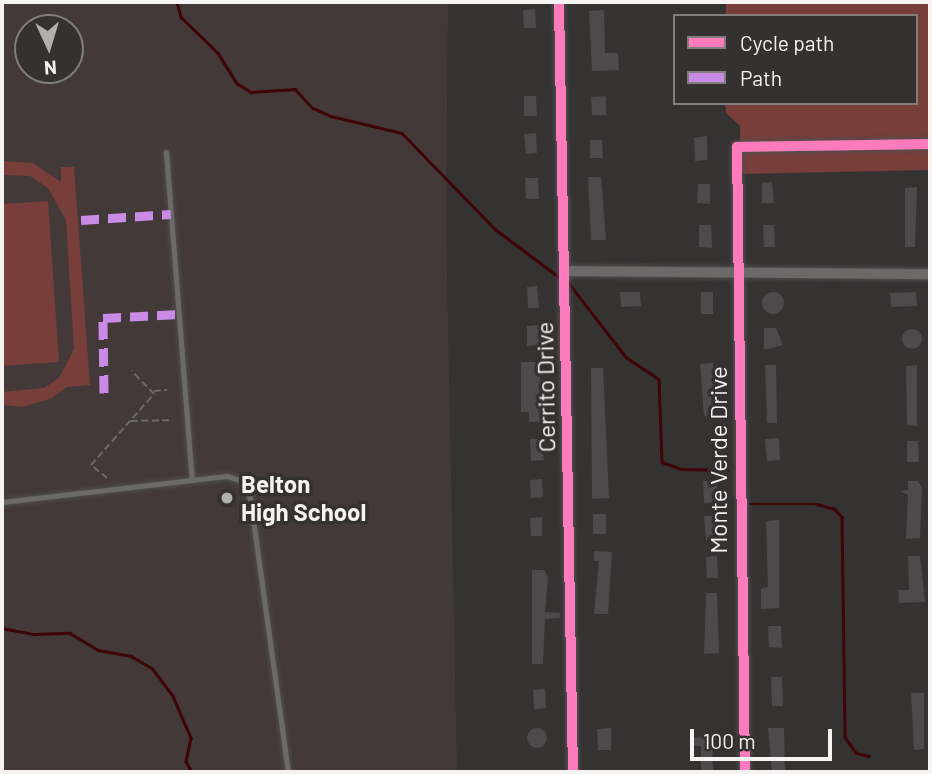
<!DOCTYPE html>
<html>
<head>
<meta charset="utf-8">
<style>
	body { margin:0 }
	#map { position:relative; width:932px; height:774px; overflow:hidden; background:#353232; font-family:Barlow,sans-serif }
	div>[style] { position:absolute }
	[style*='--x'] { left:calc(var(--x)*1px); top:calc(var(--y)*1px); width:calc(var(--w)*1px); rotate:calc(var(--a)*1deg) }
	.built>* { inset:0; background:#443939 }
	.green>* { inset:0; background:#773e3a }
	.stream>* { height:2.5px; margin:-1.25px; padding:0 1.25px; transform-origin:1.25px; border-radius:1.25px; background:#3e0406 }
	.building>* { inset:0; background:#4c4a4a }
	.round { border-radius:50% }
	.path>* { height:2px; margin-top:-1px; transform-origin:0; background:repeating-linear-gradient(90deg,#6b6969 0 7px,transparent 0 10.5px) }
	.roads { filter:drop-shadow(0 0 2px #504e4e) drop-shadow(0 0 2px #504e4e) }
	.service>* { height:5px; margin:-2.5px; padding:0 2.5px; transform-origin:2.5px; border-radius:2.5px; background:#6c6969 }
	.minor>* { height:10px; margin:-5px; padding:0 5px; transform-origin:5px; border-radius:5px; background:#6c6969 }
	.quiet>* { height:9px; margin-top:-4.5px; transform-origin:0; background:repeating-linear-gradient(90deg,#ca8be6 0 18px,transparent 0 27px) }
	.cycleway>* { height:10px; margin:-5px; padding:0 5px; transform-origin:5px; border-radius:5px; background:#fd7abc }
	.dots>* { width:19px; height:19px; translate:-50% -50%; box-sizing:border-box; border:4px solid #363131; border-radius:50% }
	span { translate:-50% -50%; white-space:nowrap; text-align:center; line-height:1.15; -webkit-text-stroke:7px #363131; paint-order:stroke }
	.street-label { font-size:24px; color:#f5f2f2 }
	.poi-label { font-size:24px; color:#f5f2f2; font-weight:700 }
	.left { translate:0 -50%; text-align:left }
	.frame { position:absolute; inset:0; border:4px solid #f5f2f2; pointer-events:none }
	.legend { position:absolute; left:673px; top:14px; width:245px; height:91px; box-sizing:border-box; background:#363131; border:2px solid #827e7e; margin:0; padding:9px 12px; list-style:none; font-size:21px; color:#f5f2f2 }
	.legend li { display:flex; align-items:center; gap:14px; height:35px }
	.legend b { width:35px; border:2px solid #827e7e }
	.north { position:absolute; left:14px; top:14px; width:70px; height:70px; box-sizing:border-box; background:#363131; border:2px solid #827e7e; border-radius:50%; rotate:176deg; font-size:19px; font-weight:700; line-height:28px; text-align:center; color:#f5f2f2 }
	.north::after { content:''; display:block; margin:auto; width:24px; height:32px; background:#b2afaf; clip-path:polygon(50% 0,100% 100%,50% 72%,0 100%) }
	.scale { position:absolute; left:690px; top:729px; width:142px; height:32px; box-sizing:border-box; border:4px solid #f5f2f2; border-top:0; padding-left:9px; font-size:21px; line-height:24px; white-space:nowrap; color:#f5f2f2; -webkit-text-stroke:5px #363131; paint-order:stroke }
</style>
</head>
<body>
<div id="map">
	<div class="built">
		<div style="clip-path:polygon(evenodd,2px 2px,448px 2px,446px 224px,457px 772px,2px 772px,2px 2px,28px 28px,70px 28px,70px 70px,28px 70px,28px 28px)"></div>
	</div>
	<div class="green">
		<div style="clip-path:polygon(726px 2px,930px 2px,930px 170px,741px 174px,740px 126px,726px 113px,725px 103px,916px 103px,916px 16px,726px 16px)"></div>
		<div style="clip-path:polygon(2px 161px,33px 163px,61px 182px,61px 167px,74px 167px,90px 385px,67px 387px,52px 398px,23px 407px,2px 405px,2px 392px,44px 388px,59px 378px,74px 349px,66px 220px,48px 188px,30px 176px,2px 175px)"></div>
		<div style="clip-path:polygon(48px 201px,59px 362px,2px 366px,2px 204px)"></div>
	</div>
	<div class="stream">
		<div style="--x:177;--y:2;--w:16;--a:75"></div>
		<div style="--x:181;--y:17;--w:52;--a:44.2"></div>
		<div style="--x:218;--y:53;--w:36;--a:58"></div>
		<div style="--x:237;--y:83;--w:17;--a:33"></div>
		<div style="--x:251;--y:92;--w:44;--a:-3.9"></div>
		<div style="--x:295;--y:89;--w:26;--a:47"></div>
		<div style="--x:313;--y:108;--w:20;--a:24"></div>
		<div style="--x:331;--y:116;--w:73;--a:13.5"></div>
		<div style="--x:402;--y:133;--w:134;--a:45.9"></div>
		<div style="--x:495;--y:229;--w:80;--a:36.9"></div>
		<div style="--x:568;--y:282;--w:95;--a:52.3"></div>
		<div style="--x:626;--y:357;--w:40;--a:34"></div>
		<div style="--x:659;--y:379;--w:83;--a:87.9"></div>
		<div style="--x:662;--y:462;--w:20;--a:20"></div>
		<div style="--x:681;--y:469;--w:46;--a:1.2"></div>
		<div style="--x:750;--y:504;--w:67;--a:0"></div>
		<div style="--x:817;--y:504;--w:19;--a:16"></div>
		<div style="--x:835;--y:509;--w:11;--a:49"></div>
		<div style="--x:842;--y:517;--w:220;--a:89.2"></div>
		<div style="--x:845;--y:737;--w:19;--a:55"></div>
		<div style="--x:856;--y:753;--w:13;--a:13"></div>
		<div style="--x:2;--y:628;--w:33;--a:11"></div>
		<div style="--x:34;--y:634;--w:36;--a:-2"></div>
		<div style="--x:70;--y:633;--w:33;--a:31"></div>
		<div style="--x:98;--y:650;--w:34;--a:10"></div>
		<div style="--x:131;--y:656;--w:24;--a:30"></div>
		<div style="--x:152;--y:668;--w:35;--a:53"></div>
		<div style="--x:173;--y:696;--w:33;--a:67"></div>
		<div style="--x:186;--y:726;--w:13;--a:67"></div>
		<div style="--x:191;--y:738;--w:24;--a:102"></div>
		<div style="--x:186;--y:761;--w:13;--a:61"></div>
	</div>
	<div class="building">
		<div style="clip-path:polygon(535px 9px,536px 28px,524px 28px,523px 10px)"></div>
		<div style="clip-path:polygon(604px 10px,605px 53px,618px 53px,619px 70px,592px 71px,589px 11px)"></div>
		<div style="clip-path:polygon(524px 96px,536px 96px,537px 116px,524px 116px)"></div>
		<div style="clip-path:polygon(606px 96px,606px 115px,592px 115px,591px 97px)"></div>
		<div style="clip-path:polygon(536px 133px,537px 153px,526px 154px,524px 134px)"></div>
		<div style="clip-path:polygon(707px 136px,707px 160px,695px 161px,694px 138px)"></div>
		<div style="clip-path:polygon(590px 140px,602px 140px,603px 158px,590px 158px)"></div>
		<div style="clip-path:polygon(588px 177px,601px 177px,606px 240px,591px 240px)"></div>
		<div style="clip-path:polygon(525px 178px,538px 178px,539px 199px,526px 199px)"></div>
		<div style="clip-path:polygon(772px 182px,774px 203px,762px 203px,762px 183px)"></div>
		<div style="clip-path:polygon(698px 184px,710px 184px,710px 204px,697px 203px)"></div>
		<div style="clip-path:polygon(917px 187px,915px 247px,905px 247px,905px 188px)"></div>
		<div style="clip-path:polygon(699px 225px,711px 225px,712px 248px,699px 247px)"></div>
		<div style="clip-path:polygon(763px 225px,774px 225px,775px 247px,764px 247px)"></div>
		<div style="clip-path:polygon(537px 286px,539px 308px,528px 308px,527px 287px)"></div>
		<div class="round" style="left:762px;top:292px;width:22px;height:22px"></div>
		<div style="clip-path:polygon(620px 292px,640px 292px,641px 306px,621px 307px)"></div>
		<div style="clip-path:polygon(701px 292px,713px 292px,713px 314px,701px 314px)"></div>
		<div style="clip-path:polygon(916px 292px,917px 306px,891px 307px,890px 293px)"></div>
		<div style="clip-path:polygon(539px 325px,540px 345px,527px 346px,527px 326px)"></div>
		<div style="clip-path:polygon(764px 328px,776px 328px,783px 345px,764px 350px)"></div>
		<div class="round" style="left:902px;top:329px;width:20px;height:20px"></div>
		<div style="clip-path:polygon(521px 362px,540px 362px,540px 422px,529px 422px,529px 412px,521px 412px)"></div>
		<div style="clip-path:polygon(713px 363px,715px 415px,704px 416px,700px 364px)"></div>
		<div style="clip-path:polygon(765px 365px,776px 365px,777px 423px,767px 423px)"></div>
		<div style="clip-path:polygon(917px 365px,917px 426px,907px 425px,906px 366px)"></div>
		<div style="clip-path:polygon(591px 368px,603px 368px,609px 498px,592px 499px)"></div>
		<div style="clip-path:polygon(779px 438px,780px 460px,767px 461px,765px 439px)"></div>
		<div style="clip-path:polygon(530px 439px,541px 439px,544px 460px,531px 461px)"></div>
		<div style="clip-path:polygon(907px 441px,918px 441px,919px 462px,907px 462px)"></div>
		<div style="clip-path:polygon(542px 479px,543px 497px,531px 498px,530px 480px)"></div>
		<div style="clip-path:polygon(703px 481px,717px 481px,719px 502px,704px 503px)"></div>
		<div style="clip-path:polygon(908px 481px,918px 481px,922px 488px,920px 538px,906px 539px,908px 495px,900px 491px,908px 490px)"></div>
		<div style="clip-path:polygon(593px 514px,606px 514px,606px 534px,593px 534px)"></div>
		<div style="clip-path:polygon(704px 516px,716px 516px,717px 539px,706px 540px)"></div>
		<div style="clip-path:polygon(542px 517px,542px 536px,531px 536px,530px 518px)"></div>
		<div style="clip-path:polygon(779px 520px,779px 608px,761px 609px,761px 589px,768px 587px,766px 521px)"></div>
		<div style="clip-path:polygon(594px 551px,612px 552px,608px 614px,594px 614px,599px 561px,594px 561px)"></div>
		<div style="clip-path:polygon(717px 556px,718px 578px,707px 578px,706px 557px)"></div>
		<div style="clip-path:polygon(908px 556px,920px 556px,925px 602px,899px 603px,898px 590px,909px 590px)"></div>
		<div style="clip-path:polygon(532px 570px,544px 570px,548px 577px,545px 612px,560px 613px,560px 618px,545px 619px,543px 664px,532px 664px)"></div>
		<div style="clip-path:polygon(706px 593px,717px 593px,719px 653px,704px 654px)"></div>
		<div style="clip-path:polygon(768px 626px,781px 626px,782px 648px,769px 647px)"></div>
		<div style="clip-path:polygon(771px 677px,782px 677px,783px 706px,772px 706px)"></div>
		<div style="clip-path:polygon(545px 689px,546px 708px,534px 709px,533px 690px)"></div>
		<div style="clip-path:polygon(911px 693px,924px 693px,924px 749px,914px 750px)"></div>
		<div style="clip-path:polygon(611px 728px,611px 750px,598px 750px,597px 729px)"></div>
		<div style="clip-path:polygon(768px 728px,784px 728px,785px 772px,772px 772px)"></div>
		<div class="round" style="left:527px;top:728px;width:20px;height:20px"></div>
		<div style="clip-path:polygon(712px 736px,713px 772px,701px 772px,701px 746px,694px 746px,694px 738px)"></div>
	</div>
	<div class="path">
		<div style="--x:154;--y:391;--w:13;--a:-4"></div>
		<div style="--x:131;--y:421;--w:39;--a:-1"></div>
		<div style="--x:107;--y:478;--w:21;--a:-141"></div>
		<div style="--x:91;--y:465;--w:95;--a:-48.4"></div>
		<div style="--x:154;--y:394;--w:32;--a:-134"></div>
	</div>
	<div class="roads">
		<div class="service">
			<div style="--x:166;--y:152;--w:329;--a:85.5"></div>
			<div style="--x:2;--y:502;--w:226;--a:-6.6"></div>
			<div style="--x:227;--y:476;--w:14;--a:17"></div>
			<div style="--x:240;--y:480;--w:21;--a:61"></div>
			<div style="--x:250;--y:498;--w:277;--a:82.1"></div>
		</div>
		<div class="minor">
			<div style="--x:559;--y:2;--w:770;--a:88.96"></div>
			<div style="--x:564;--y:271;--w:366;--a:0.5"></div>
			<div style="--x:745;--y:772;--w:625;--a:-90.73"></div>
			<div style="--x:737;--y:147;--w:193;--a:-0.9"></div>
		</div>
	</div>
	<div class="quiet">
		<div style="--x:81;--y:220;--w:90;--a:-3.8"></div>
		<div style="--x:104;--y:393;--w:75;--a:-90.8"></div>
		<div style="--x:103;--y:318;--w:76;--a:-3"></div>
	</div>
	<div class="cycleway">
		<div style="--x:559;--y:2;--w:770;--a:88.96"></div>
		<div style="--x:745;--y:772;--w:625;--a:-90.73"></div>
		<div style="--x:737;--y:147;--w:193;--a:-0.9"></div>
	</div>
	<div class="dots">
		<div style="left:227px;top:498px;background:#b2afaf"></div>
	</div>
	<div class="street-label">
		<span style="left:545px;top:387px;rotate:-91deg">Cerrito Drive</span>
		<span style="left:718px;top:460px;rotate:-90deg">Monte Verde Drive</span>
	</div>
	<div class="poi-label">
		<span class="left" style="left:241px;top:498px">Belton<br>High School</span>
	</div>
	<div class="frame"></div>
	<ul class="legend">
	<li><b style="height:9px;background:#fd7abc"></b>Cycle path</li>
	<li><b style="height:9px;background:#ca8be6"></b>Path</li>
	</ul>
	<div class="north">N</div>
	<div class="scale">100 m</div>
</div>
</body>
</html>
